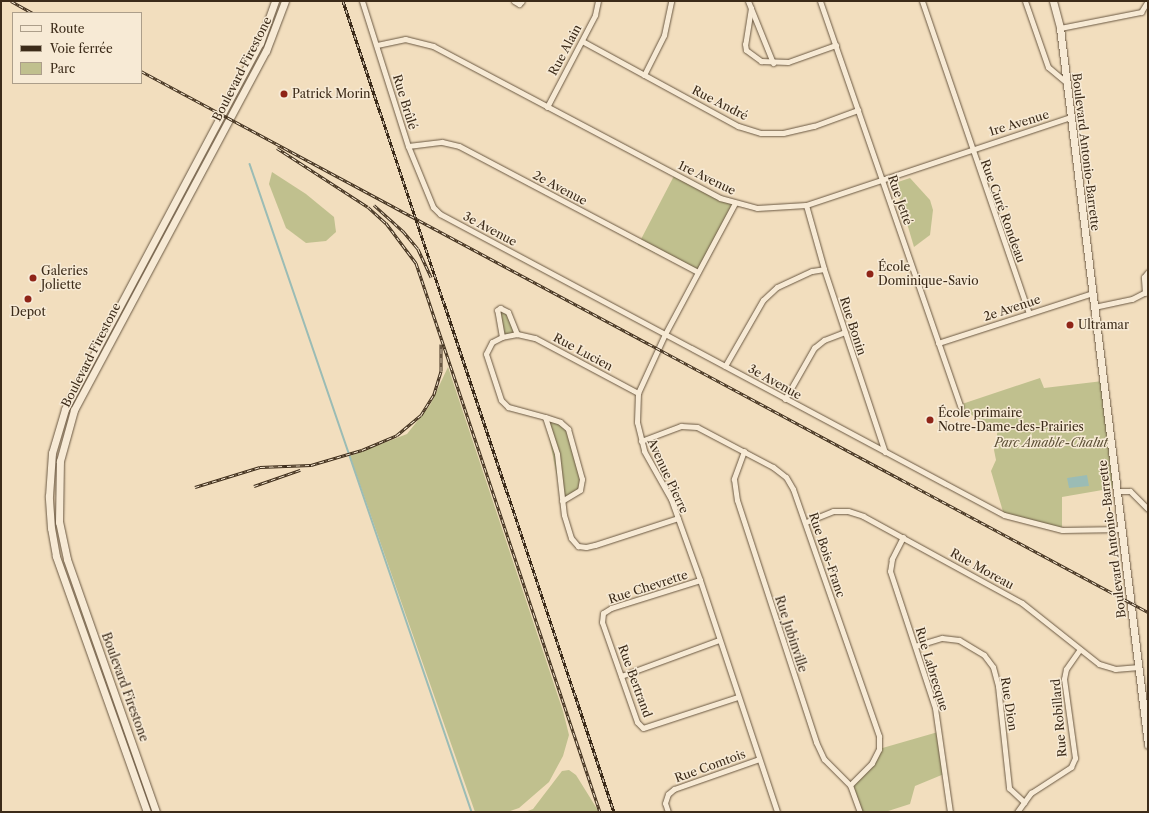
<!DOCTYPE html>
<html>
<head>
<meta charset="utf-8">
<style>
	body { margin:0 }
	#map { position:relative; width:1149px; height:813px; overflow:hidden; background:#f2debe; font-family:"Libre Caslon Text",serif }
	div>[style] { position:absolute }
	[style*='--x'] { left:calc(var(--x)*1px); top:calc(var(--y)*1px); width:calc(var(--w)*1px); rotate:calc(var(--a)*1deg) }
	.green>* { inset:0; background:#c0c08e }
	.water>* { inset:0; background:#9bbcb5 }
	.stream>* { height:1.5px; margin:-0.75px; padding:0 0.75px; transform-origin:0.75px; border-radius:0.75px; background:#9bbcb5 }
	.roads { filter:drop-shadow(0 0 1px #6a5842) drop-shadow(0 0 1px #6a5842) }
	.street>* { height:5px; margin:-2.5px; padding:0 2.5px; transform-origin:2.5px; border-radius:2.5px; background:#f7ead5 }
	.secondary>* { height:7px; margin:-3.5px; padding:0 3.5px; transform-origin:3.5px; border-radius:3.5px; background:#f7ead5 }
	.rail>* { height:3px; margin-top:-1.5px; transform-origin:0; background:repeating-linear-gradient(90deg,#f7ead5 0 4.5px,#3c2b19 0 9px); box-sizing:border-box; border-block:1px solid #3c2b19 }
	.dots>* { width:11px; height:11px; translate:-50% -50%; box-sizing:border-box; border:2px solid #f7ead5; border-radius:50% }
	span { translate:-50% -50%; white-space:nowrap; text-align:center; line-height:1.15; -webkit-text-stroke:3px #f7ead5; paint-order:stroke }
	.street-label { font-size:12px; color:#3c2b19 }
	.poi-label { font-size:12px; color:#3c2b19 }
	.left { translate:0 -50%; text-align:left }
	.park-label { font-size:12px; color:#5d5036; font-style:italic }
	.frame { position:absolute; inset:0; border:2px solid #3c2b19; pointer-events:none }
	.legend { position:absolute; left:12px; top:12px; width:130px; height:72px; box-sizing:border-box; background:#f7ead5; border:1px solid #ac9e8a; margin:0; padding:5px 7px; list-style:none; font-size:12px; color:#3c2b19 }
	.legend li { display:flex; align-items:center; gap:8px; height:20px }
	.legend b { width:20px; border:1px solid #ac9e8a }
</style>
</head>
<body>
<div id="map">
	<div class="green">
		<div style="clip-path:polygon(272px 172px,306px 194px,334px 217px,336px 232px,326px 241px,306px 243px,286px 228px,269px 184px)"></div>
		<div style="clip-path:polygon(675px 174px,735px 203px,698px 272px,638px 245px)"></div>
		<div style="clip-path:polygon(910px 178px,930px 200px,933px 210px,930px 235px,914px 247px,895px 183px)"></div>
		<div style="clip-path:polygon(505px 308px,517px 334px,502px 337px,497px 310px)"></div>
		<div style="clip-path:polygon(448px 367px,563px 711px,569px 735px,563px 756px,549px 782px,519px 808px,507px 812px,475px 812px,350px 456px,407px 434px,430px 405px)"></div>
		<div style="clip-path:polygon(1040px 378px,1044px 388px,1103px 381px,1114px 488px,1062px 497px,1062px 530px,1004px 515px,991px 471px,996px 460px,994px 450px,998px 429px,964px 411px,962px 404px)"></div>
		<div style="clip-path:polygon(545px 417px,565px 424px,582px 479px,580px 490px,562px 501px)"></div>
		<div style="clip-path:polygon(938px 732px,944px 774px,915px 786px,910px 804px,885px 812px,860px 812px,850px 785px,872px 763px,879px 749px)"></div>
		<div style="clip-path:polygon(569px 770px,576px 775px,599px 812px,525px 812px,533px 809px,562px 771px)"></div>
	</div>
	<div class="water">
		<div style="clip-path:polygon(1087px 475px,1089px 486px,1069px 488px,1067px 478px)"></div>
	</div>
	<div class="stream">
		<div style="--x:250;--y:164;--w:685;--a:71.09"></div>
	</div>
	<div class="roads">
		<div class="street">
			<div style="--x:362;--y:1;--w:152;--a:72.4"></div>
			<div style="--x:408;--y:146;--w:66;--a:67.7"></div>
			<div style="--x:433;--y:207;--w:10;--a:45"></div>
			<div style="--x:440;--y:214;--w:639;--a:28.09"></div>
			<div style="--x:1004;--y:515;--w:60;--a:14.5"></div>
			<div style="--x:1062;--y:530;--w:60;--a:-1"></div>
			<div style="--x:514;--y:1;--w:6;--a:31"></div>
			<div style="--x:519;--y:4;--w:4;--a:-45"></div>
			<div style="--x:748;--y:1;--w:67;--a:68"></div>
			<div style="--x:820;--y:1;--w:429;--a:70.9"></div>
			<div style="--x:922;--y:1;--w:330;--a:71.1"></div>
			<div style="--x:1025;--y:1;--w:70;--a:70.8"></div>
			<div style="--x:1048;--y:67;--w:25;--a:40"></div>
			<div style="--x:751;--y:8;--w:36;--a:99"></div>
			<div style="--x:745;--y:44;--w:6;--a:81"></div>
			<div style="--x:746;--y:50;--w:19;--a:36"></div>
			<div style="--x:761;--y:61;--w:27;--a:2"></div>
			<div style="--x:788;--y:62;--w:51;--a:-19.5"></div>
			<div style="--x:1060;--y:28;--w:83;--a:-11.2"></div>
			<div style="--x:1141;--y:12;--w:13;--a:-58"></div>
			<div style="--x:582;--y:41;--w:178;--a:28.6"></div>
			<div style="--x:738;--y:126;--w:24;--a:17"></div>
			<div style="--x:761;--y:133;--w:22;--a:0"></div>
			<div style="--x:783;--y:133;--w:32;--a:-13"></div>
			<div style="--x:814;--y:126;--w:47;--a:-20"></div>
			<div style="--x:377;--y:45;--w:29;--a:-12"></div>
			<div style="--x:405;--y:39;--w:29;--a:14"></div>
			<div style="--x:433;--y:46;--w:325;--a:27.9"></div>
			<div style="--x:720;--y:198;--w:38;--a:15"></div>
			<div style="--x:757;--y:208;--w:49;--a:-3.5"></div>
			<div style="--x:806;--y:205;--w:279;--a:-18.4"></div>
			<div style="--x:644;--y:75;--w:45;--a:-63.4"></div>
			<div style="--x:664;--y:35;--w:35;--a:-78"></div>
			<div style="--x:547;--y:107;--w:104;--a:-62.4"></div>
			<div style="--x:595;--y:15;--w:14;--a:-78"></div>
			<div style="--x:408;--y:146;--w:34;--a:-7"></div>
			<div style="--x:442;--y:142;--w:17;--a:13"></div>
			<div style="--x:459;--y:146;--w:270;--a:27.8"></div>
			<div style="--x:735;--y:203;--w:149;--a:118.1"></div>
			<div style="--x:665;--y:334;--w:65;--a:114.6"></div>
			<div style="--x:638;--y:393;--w:29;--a:92"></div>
			<div style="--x:637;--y:422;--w:30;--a:76"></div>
			<div style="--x:644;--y:451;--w:55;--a:60.6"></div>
			<div style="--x:671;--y:499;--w:86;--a:70.3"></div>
			<div style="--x:700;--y:580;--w:244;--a:71.6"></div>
			<div style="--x:806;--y:205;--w:66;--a:74.3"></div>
			<div style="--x:824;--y:269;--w:193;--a:71.6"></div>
			<div style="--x:1145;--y:293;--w:16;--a:-94"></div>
			<div style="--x:1144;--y:277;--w:6;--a:-51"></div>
			<div style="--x:1094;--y:307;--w:39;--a:-12"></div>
			<div style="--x:1132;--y:299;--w:18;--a:-27"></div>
			<div style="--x:517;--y:334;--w:15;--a:169"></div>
			<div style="--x:502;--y:337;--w:27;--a:-100"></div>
			<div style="--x:497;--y:310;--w:4;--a:-34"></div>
			<div style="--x:500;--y:308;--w:9;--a:27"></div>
			<div style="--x:508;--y:312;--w:24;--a:68"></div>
			<div style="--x:517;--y:334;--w:18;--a:13"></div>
			<div style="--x:535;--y:338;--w:117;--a:28.1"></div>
			<div style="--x:502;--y:337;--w:11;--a:153"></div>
			<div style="--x:492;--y:342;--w:13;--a:117"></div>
			<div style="--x:486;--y:354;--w:48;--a:71.9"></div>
			<div style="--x:501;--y:400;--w:10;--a:45"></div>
			<div style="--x:508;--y:407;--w:38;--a:15"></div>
			<div style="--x:545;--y:417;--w:39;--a:72"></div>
			<div style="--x:557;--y:454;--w:61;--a:83.5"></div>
			<div style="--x:564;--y:515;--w:24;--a:73"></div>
			<div style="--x:571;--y:538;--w:11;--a:49"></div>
			<div style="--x:578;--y:546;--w:8;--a:7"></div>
			<div style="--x:586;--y:547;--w:9;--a:-13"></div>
			<div style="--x:595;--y:545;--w:87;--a:-18"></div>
			<div style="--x:938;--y:343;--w:163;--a:-17.9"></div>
			<div style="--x:725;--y:366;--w:76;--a:-60.1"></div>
			<div style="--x:763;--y:300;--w:19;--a:-43"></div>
			<div style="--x:777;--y:287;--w:38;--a:-25"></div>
			<div style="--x:812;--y:271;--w:12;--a:-9"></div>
			<div style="--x:785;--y:399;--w:59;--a:-60.4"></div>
			<div style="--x:814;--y:348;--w:13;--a:-39"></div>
			<div style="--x:824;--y:340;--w:22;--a:-21"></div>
			<div style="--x:545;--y:417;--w:16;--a:18"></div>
			<div style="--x:560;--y:422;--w:11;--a:41"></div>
			<div style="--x:568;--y:429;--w:52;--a:74.4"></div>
			<div style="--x:582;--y:479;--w:11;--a:100"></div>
			<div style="--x:580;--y:490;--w:21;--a:149"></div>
			<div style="--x:641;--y:441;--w:43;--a:-20.6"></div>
			<div style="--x:681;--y:426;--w:16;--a:4"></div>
			<div style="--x:697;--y:427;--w:86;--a:27.8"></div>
			<div style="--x:773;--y:467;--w:16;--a:38"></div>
			<div style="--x:786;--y:477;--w:14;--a:60"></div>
			<div style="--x:793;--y:489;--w:262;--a:70.8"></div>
			<div style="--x:879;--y:736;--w:13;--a:90"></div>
			<div style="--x:879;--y:749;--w:16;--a:117"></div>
			<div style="--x:872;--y:763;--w:31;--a:135"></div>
			<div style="--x:744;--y:451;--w:30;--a:110"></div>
			<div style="--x:734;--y:479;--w:21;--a:82"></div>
			<div style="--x:737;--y:500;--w:255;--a:71.9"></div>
			<div style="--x:816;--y:742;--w:19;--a:65"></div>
			<div style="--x:824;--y:759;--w:37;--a:45"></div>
			<div style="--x:850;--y:785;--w:29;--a:70"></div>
			<div style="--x:1117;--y:491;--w:13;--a:0"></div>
			<div style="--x:1130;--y:491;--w:25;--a:45"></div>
			<div style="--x:806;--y:522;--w:29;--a:-22"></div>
			<div style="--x:833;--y:511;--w:15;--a:0"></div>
			<div style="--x:848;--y:511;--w:16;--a:18"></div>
			<div style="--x:863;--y:516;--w:181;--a:28.7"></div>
			<div style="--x:1022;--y:603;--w:98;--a:38.4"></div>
			<div style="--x:1099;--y:664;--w:17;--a:17"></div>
			<div style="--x:1115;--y:669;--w:24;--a:-5"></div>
			<div style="--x:903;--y:537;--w:25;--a:117"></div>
			<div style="--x:892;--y:559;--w:12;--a:99"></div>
			<div style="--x:890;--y:571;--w:144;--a:71.8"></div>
			<div style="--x:935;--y:708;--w:105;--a:81.8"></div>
			<div style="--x:700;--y:580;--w:93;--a:162.5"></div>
			<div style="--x:611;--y:608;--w:9;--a:148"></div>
			<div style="--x:603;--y:613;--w:9;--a:96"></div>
			<div style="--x:602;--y:622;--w:106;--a:70.7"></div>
			<div style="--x:637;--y:722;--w:8;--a:45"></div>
			<div style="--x:643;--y:728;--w:100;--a:-18.1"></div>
			<div style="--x:915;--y:646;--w:28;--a:-17"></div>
			<div style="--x:942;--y:638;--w:17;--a:7"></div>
			<div style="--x:959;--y:640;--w:29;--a:31"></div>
			<div style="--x:984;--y:655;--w:15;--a:53"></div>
			<div style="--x:993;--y:667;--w:20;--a:75"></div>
			<div style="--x:998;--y:686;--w:103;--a:83.8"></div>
			<div style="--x:1009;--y:788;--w:21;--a:43"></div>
			<div style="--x:621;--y:676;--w:104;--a:-20.2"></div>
			<div style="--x:668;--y:812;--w:9;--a:-108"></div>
			<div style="--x:665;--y:803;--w:9;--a:-72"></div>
			<div style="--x:668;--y:794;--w:8;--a:-40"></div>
			<div style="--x:674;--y:789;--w:90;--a:-19.4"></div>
			<div style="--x:1017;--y:812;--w:24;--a:-54"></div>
			<div style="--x:1031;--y:793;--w:48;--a:-33"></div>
			<div style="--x:1071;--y:767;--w:10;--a:-66"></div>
			<div style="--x:1075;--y:758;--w:80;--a:-97.9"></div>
			<div style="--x:1064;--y:679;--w:10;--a:-79"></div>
			<div style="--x:1066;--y:669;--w:24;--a:-55"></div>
		</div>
		<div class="secondary">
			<div style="--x:1053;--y:1;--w:28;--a:75"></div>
			<div style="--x:1060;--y:28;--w:722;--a:83"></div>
			<div style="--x:147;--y:812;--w:272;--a:-109.6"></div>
			<div style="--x:56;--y:556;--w:28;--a:-100"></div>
			<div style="--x:51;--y:528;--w:32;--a:-94"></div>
			<div style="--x:49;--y:496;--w:43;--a:-86"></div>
			<div style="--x:52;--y:453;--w:46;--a:-73.5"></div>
			<div style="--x:65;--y:409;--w:415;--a:-62"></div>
			<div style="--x:260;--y:43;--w:45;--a:-70.3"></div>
			<div style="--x:156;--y:812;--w:268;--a:-109.4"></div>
			<div style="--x:67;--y:559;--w:38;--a:-102"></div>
			<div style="--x:59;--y:522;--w:61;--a:-89.1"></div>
			<div style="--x:60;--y:461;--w:53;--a:-74.6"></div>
			<div style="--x:74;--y:410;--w:407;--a:-61.9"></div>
			<div style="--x:266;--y:51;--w:53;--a:-69.2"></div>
		</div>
	</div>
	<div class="rail">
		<div style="--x:11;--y:1;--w:25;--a:29"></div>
		<div style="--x:343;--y:1;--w:855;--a:71.52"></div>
		<div style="--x:141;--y:71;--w:1143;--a:28.25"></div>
		<div style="--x:277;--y:148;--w:108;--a:33"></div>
		<div style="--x:368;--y:207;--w:24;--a:42"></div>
		<div style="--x:386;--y:223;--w:50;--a:53.1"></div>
		<div style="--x:416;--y:263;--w:579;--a:71.47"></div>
		<div style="--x:374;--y:205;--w:39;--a:42"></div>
		<div style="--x:403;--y:231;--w:23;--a:50"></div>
		<div style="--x:418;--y:249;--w:31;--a:65"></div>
		<div style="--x:254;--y:486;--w:49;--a:-19.2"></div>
		<div style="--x:195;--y:487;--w:68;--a:-17.1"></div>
		<div style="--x:260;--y:467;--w:51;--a:-2.2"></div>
		<div style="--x:311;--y:465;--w:53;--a:-16.4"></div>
		<div style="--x:362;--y:450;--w:38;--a:-23"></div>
		<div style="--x:397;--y:435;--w:31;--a:-40"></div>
		<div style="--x:421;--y:415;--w:25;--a:-58"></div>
		<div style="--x:434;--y:394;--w:24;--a:-73"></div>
		<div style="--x:441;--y:371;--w:27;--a:-90"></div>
	</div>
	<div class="dots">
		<div style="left:284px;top:94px;background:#8f2418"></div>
		<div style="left:870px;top:274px;background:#8f2418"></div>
		<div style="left:33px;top:278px;background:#8f2418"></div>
		<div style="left:28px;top:299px;background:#8f2418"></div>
		<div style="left:1070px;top:325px;background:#8f2418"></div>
		<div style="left:930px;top:420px;background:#8f2418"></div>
	</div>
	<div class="street-label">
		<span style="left:565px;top:50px;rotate:-62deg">Rue Alain</span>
		<span style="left:242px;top:69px;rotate:-63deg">Boulevard Firestone</span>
		<span style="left:405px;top:102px;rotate:73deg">Rue Brûlé</span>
		<span style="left:720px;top:103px;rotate:27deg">Rue André</span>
		<span style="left:1019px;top:123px;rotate:-17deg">1re Avenue</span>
		<span style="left:1086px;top:152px;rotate:83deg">Boulevard Antonio-Barrette</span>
		<span style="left:707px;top:178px;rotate:26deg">1re Avenue</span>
		<span style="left:560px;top:188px;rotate:28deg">2e Avenue</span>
		<span style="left:900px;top:200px;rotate:71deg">Rue Jetté</span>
		<span style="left:1003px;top:211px;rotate:70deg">Rue Curé Rondeau</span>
		<span style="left:490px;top:229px;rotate:28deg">3e Avenue</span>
		<span style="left:1012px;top:308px;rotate:-18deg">2e Avenue</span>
		<span style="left:853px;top:326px;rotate:72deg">Rue Bonin</span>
		<span style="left:583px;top:352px;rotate:28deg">Rue Lucien</span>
		<span style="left:91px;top:355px;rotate:-63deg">Boulevard Firestone</span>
		<span style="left:775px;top:382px;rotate:29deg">3e Avenue</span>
		<span style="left:668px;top:476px;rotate:65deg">Avenue Pierre</span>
		<span style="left:1112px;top:539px;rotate:-97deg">Boulevard Antonio-Barrette</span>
		<span style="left:827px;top:555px;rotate:71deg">Rue Bois-Franc</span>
		<span style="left:982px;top:569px;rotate:29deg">Rue Moreau</span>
		<span style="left:648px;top:587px;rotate:-18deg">Rue Chevrette</span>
		<span style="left:791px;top:634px;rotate:72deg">Rue Jubinville</span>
		<span style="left:932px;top:669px;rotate:73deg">Rue Labrecque</span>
		<span style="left:635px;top:681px;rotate:70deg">Rue Bertrand</span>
		<span style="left:125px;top:687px;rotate:70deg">Boulevard Firestone</span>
		<span style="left:1009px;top:704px;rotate:81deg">Rue Dion</span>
		<span style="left:1059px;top:718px;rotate:-95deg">Rue Robillard</span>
		<span style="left:710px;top:766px;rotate:-20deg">Rue Comtois</span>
	</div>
	<div class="poi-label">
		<span class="left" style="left:292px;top:94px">Patrick Morin</span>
		<span class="left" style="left:878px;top:274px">École<br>Dominique-Savio</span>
		<span class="left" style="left:41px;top:278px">Galeries<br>Joliette</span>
		<span style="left:28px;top:312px">Depot</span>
		<span class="left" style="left:1078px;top:325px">Ultramar</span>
		<span class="left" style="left:938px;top:420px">École primaire<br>Notre-Dame-des-Prairies</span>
	</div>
	<div class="park-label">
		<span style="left:1051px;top:443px">Parc Amable-Chalut</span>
	</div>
	<div class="frame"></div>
	<ul class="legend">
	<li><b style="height:5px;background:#f7ead5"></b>Route</li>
	<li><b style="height:5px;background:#3c2b19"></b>Voie ferrée</li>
	<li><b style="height:11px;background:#c0c08e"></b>Parc</li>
	</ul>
</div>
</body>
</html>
